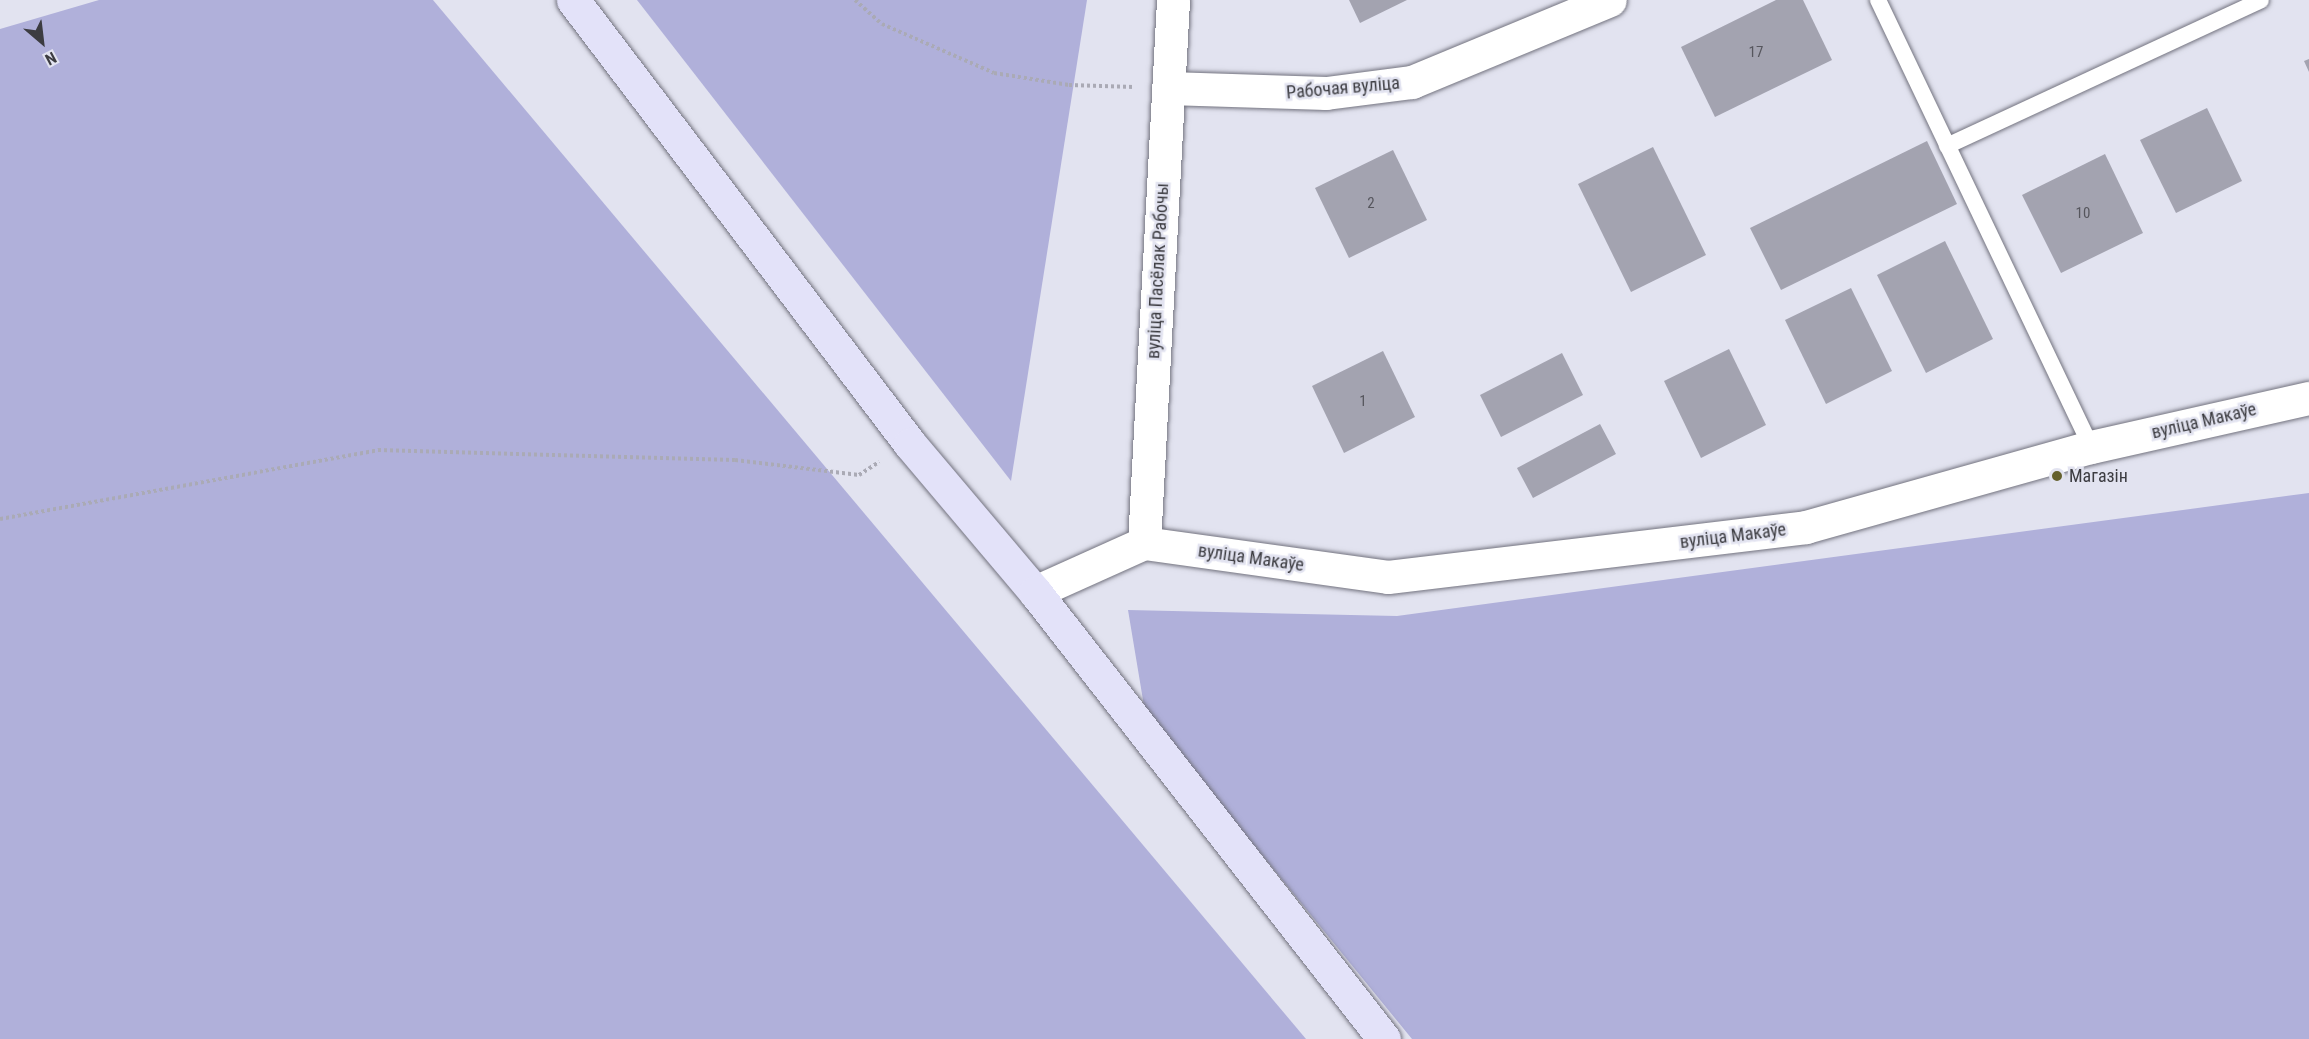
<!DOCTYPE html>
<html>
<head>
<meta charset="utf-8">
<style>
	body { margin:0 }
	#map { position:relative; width:2309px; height:1039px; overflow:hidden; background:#e2e3f0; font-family:"Roboto Condensed",sans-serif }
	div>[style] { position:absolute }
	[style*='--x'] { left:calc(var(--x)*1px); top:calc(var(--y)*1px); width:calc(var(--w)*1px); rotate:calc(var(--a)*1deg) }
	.green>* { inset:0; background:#b0b0da }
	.building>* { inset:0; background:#a3a3b0 }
	.path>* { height:4px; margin-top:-2px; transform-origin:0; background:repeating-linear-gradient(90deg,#aaaab5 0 3px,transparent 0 6px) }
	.roads { filter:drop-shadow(0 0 2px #73737f) drop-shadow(0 0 2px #73737f) }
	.lane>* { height:16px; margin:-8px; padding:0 8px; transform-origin:8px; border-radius:8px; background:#fff }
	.street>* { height:33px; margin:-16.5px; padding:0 16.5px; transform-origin:16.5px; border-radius:16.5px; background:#fff }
	.secondary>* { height:33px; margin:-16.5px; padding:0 16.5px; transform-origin:16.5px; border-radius:16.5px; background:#e3e2f9 }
	.dots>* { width:16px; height:16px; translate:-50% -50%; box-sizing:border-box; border:3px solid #e2e3f0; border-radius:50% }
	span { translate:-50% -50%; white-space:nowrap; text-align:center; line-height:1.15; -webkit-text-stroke:5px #e2e3f0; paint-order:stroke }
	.number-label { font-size:15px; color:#56565d }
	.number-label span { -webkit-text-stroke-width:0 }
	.street-label { font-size:18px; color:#3c3c41 }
	.poi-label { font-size:18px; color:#3c3c41 }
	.left { translate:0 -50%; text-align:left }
	.north { position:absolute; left:12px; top:12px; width:60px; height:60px; -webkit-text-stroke:4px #e2e3f0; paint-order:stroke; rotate:152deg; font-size:16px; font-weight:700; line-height:24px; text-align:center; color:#3c3c41 }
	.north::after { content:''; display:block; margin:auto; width:21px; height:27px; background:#3c3c41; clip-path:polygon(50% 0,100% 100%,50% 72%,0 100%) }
</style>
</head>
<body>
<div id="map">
	<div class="green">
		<div style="clip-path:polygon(99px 0,433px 0,1306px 1039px,0 1039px,0 29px)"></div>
		<div style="clip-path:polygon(637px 0,1087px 0,1011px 481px)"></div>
		<div style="clip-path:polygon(2309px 493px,2309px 1039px,1412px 1039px,1145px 712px,1128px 610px,1397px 616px)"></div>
	</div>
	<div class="building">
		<div style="clip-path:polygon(1349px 0,1407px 0,1360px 23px)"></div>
		<div style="clip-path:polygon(1776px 0,1803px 0,1832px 60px,1715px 117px,1681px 47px)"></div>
		<div style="clip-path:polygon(2309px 59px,2309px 72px,2304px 61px)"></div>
		<div style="clip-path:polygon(2207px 108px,2242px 181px,2176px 213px,2140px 140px)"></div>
		<div style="clip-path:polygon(1927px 141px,1957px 204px,1781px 290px,1750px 228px)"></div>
		<div style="clip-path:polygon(1653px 147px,1706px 255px,1631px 292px,1578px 184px)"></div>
		<div style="clip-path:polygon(1393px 150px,1427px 220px,1349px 258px,1315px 188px)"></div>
		<div style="clip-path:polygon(2105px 154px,2143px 233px,2061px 273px,2022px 195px)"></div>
		<div style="clip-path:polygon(1945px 241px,1993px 339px,1926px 373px,1877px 275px)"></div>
		<div style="clip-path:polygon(1851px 288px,1892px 371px,1826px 404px,1785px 320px)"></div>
		<div style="clip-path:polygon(1729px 349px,1766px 425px,1701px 458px,1664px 381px)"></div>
		<div style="clip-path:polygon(1383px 351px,1415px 417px,1344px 453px,1312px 386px)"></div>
		<div style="clip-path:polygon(1562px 353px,1583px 395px,1501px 437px,1480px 395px)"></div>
		<div style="clip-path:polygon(1600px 424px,1616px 454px,1533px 498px,1517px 468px)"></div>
	</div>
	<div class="path">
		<div style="--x:855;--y:0;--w:36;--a:42"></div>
		<div style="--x:882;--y:24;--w:122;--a:23.6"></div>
		<div style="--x:994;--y:73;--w:76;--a:9.1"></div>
		<div style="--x:1069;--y:85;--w:65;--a:1.8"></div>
		<div style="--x:0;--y:519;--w:384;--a:-10.3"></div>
		<div style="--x:378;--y:450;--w:357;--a:1.6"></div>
		<div style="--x:735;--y:460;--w:125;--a:6.9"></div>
		<div style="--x:859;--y:475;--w:24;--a:-33"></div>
	</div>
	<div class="roads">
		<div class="lane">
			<div style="--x:1878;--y:0;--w:495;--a:64.5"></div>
			<div style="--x:1947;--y:146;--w:346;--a:-24.9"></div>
		</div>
		<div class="street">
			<div style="--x:1168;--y:88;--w:158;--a:1.8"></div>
			<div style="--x:1326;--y:93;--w:87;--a:-7.3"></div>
			<div style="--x:1412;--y:82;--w:214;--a:-22.5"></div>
			<div style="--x:1144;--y:543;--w:246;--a:7.9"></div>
			<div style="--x:1388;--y:577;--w:421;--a:-6.8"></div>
			<div style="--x:1806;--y:527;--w:296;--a:-15.7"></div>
			<div style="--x:2091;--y:447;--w:223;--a:-12.7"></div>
			<div style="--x:1144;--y:543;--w:544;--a:-86.94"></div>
			<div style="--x:1035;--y:592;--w:120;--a:-24.2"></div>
		</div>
		<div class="secondary">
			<div style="--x:573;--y:0;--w:557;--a:52.8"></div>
			<div style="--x:910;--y:444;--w:194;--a:49.8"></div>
			<div style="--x:1035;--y:592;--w:567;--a:52.02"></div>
		</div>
	</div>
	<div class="dots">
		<div style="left:2057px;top:476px;background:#64602d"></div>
	</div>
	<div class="number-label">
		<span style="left:1756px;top:53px">17</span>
		<span style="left:1371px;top:204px">2</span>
		<span style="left:2083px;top:214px">10</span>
		<span style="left:1363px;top:402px">1</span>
	</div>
	<div class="street-label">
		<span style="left:1343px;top:88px;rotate:-5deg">Рабочая вуліца</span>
		<span style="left:1158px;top:271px;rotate:-87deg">вуліца Пасёлак Рабочы</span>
		<span style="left:2204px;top:421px;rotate:-13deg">вуліца Макаўе</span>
		<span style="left:1733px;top:536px;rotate:-7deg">вуліца Макаўе</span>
		<span style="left:1251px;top:558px;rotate:8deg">вуліца Макаўе</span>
	</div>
	<div class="poi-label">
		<span class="left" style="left:2069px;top:476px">Магазін</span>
	</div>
	<div class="north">N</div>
</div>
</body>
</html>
